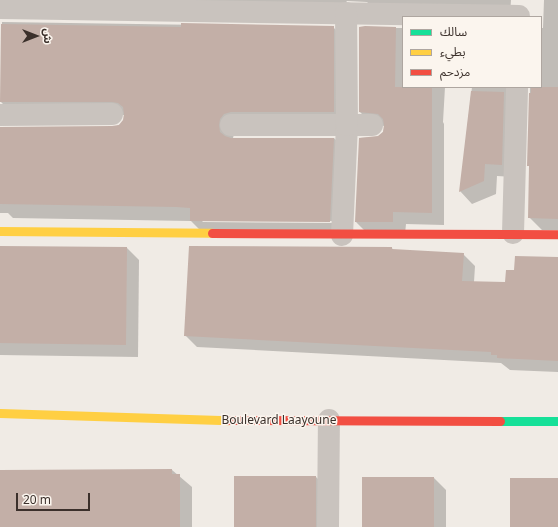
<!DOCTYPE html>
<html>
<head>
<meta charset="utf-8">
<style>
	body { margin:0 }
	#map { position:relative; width:558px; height:527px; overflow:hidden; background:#f0ebe5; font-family:"Noto Sans","Noto Sans Arabic",sans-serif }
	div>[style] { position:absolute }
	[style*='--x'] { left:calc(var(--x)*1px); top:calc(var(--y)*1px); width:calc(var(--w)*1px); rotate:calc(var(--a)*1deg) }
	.shadow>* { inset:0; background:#0003 }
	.building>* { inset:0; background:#c3afa7 }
	.street>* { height:22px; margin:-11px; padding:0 11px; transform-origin:11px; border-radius:11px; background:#c9c3be }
	.fast>* { height:9px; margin:-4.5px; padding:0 4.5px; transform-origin:4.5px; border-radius:4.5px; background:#16e098 }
	.slow>* { height:9px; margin:-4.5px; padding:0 4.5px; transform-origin:4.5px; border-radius:4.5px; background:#ffcf43 }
	.jam>* { height:9px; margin:-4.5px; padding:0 4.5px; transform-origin:4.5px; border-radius:4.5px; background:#f24e42 }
	span { translate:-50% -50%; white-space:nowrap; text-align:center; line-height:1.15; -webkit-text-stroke:3px #fbf5ee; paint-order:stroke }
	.street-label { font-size:12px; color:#3b302b }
	.legend { position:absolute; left:402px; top:16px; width:140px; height:72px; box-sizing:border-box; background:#fbf5ee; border:1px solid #aea6a0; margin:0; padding:5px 7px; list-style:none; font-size:12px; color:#3b302b }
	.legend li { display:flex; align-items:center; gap:8px; height:20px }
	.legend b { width:20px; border:1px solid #aea6a0 }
	.north { position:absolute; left:16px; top:16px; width:40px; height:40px; -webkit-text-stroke:3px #fbf5ee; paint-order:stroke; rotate:90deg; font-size:11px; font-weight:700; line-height:16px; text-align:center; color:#3b302b }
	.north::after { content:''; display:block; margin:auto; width:14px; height:18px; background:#3b302b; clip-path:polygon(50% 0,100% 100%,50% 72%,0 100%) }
	.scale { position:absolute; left:16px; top:493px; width:74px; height:18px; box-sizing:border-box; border:2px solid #3b302b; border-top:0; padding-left:5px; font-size:12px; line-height:14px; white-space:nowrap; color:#3b302b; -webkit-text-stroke:3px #fbf5ee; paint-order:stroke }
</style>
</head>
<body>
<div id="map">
	<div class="shadow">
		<div style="clip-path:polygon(0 0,511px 0,510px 15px,379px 13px,367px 2px,347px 1px,338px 13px)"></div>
		<div style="clip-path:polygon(544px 0,558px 0,558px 230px,542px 230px,529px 217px,530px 87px,541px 87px,541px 28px,543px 28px)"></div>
		<div style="clip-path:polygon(evenodd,2px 22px,333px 27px,348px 42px,348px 126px,234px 134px,233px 138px,334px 138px,348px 153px,344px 236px,205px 235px,191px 221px,13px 218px,8px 213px,0 213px,0 128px,112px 128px,119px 125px,124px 121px,125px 115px,15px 116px,1px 102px,2px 22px,201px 220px,335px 221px,335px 223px,203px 222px,201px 220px)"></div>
		<div style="clip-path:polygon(360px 28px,403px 28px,403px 87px,445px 87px,443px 122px,444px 124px,444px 225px,406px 224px,405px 234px,369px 235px,356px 222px,360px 138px,378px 137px,383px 132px,385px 126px,373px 125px,360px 112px)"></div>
		<div style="clip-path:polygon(472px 87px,530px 87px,523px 89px,515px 177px,497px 176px,496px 194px,472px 204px,460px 191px)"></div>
		<div style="clip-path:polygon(0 247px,127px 248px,139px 260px,138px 357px,0 355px)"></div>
		<div style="clip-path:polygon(392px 248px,393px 250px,463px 254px,475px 266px,474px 282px,506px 283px,515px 271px,558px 258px,558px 372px,510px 370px,501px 363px,197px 347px,185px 335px)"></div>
		<div style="clip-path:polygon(172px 470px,192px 487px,192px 527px,0 527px,0 471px)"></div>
		<div style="clip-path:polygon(316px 477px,328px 489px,327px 527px,235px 527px)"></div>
		<div style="clip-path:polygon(434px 478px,446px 490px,446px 527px,363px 527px)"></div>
	</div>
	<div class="building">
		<div style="clip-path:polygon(181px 23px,334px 26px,334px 112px,231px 112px,224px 114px,220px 119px,219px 125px,220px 132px,225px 136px,231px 138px,334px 138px,330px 222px,190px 221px,190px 208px,176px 207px,0 204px,0 127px,112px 126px,119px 125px,123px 120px,124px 114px,123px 107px,118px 103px,112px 102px,0 102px,1px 24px,181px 27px)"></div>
		<div style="clip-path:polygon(365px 26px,396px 27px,395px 87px,432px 87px,432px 213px,393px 212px,393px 222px,355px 222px,359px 138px,378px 136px,383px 132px,384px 125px,383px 119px,378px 114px,359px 112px,359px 27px)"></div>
		<div style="clip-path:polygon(531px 87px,558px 87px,558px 219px,528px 218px,529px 166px,527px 166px,529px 93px,531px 93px)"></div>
		<div style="clip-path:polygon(471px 91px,504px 92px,502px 165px,485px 164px,484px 181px,459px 192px)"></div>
		<div style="clip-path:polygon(0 246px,127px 247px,126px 345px,0 343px)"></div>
		<div style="clip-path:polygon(189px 246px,392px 247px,392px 249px,464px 253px,462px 281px,505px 282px,506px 270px,514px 270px,515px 256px,558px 257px,558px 361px,497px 358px,497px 355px,491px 355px,491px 352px,184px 336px)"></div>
		<div style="clip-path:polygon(172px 469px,172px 474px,180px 474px,180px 527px,0 527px,0 470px)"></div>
		<div style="clip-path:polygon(234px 476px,316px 476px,316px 527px,234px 527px)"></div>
		<div style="clip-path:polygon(362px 477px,434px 477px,434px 527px,362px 527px)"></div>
		<div style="clip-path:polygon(510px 478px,558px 478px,558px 527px,510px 527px)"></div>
	</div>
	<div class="street">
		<div style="--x:0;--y:8;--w:519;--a:0.88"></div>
		<div style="--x:0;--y:115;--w:112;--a:-0.5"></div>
		<div style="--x:231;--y:125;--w:141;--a:0"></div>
		<div style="--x:513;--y:233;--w:146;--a:-88.4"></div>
		<div style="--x:342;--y:235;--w:110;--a:-87.4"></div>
		<div style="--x:347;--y:125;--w:112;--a:-90.5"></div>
		<div style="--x:328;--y:527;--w:107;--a:-89.5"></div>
	</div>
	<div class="fast">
		<div style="--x:500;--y:421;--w:58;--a:0"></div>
	</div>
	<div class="slow">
		<div style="--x:0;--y:231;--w:212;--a:0.5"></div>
		<div style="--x:0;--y:413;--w:228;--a:1.8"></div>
	</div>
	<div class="jam">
		<div style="--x:212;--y:233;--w:346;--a:0.2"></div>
		<div style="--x:228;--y:420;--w:272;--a:0.2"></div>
	</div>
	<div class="street-label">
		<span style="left:279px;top:420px">Boulevard Laayoune</span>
	</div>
	<ul class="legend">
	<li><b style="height:5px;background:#16e098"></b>سالك</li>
	<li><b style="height:5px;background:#ffcf43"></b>بطيء</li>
	<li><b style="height:5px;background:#f24e42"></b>مزدحم</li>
	</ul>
	<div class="north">ش</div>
	<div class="scale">20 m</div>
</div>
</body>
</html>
